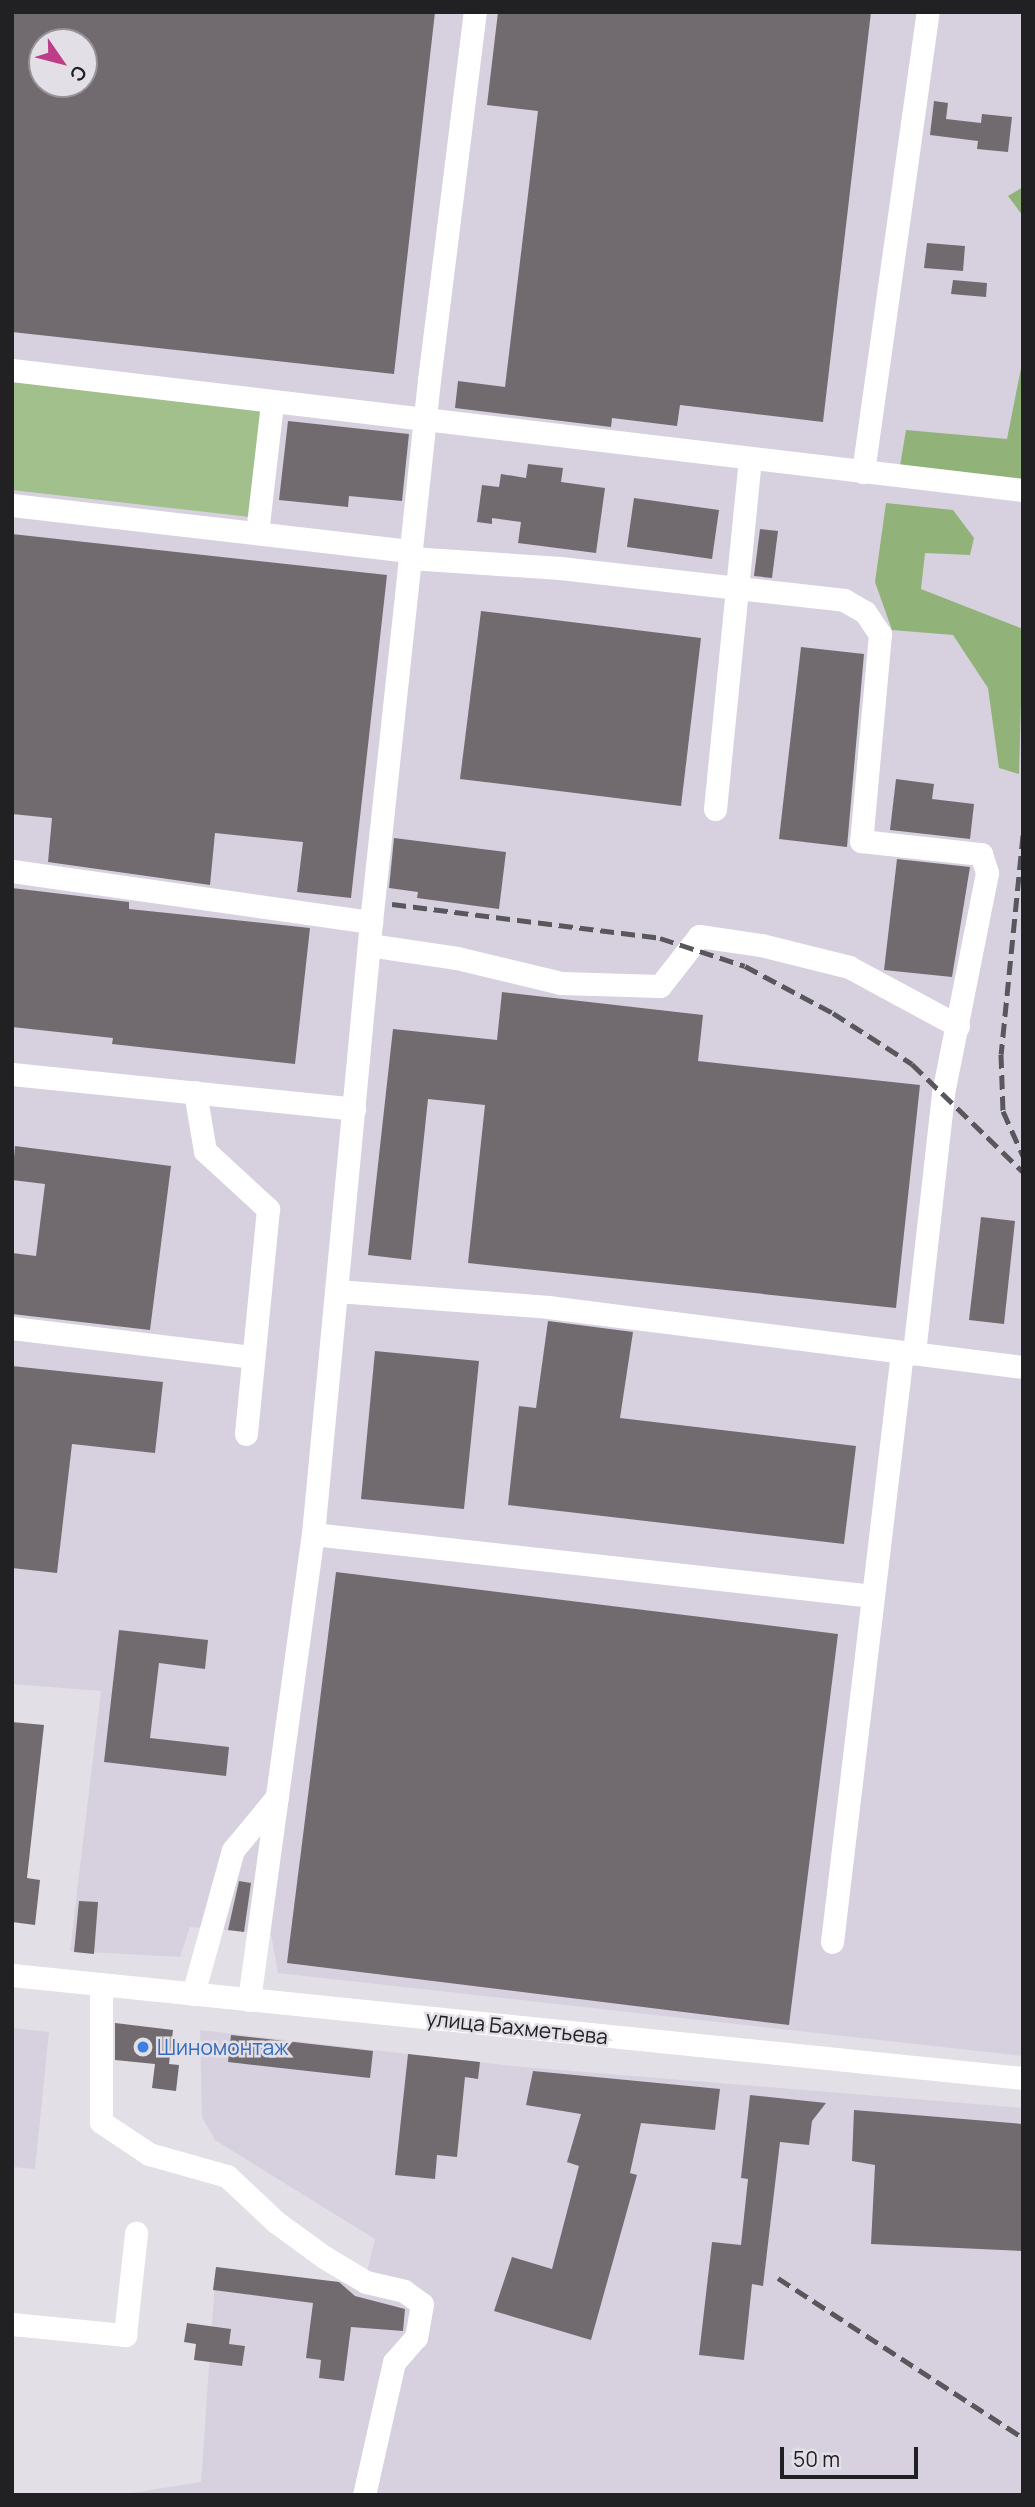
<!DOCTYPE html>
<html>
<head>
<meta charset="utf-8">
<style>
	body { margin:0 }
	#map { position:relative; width:1035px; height:2507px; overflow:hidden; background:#e2dfe7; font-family:Manrope,sans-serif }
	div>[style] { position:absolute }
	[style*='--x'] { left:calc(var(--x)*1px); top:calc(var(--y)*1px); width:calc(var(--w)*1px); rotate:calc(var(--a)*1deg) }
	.built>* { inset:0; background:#d7d1df }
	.green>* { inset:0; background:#a1c08b }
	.forest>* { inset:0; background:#91b278 }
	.building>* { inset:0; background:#716b70 }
	.minor>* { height:23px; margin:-11.5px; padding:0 11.5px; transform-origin:11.5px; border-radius:11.5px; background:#fff }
	.rail>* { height:5px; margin-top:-2.5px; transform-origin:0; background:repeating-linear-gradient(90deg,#58575b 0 14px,transparent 0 21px) }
	.dots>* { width:19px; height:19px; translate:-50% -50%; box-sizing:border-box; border:4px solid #e2dfe7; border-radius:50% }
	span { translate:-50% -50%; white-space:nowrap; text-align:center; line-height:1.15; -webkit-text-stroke:5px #e2dfe7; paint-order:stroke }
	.street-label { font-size:21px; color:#212022 }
	.shop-label { font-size:21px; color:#366cbe }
	.left { translate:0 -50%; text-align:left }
	.frame { position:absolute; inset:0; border:14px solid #212022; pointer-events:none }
	.north { position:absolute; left:28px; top:28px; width:70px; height:70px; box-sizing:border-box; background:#e2dfe7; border:2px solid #959398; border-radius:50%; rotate:125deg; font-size:19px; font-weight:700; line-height:28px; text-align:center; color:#212022 }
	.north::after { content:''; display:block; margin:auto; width:24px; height:32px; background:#bd3d87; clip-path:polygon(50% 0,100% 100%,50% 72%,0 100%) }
	.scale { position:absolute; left:780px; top:2447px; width:138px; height:32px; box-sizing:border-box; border:4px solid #212022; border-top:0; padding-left:9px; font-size:21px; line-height:24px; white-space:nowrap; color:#212022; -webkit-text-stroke:5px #e2dfe7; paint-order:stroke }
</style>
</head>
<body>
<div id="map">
	<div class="built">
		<div style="clip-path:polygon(evenodd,12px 12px,1023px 12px,1023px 2056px,278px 1973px,271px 1934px,190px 1927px,180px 1957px,70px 1951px,101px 1691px,12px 1684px,12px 12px,42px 42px,84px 42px,84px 84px,42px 84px,42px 42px)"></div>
		<div style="clip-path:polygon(12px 2028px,49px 2032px,35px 2169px,12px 2167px)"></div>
		<div style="clip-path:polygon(200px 2030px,512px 2066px,1023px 2108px,1023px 2495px,119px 2495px,201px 2482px,216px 2267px,356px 2284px,366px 2276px,375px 2239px,215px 2140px,202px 2117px)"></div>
	</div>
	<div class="green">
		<div style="clip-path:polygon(12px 380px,263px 409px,250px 517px,12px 490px)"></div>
	</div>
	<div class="forest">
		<div style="clip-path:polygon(1023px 187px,1023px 216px,1008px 196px)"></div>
		<div style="clip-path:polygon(1023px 358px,1023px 482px,900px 466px,906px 430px,1007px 439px)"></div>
		<div style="clip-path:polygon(886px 503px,953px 510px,974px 538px,970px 555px,925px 553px,921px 589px,1023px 629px,1019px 774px,999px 768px,988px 688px,953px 635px,892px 630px,875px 582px)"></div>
	</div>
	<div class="building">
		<div style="clip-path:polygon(evenodd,12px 12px,435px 12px,394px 374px,12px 332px,12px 12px,42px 42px,84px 42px,84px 84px,42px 84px,42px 42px)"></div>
		<div style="clip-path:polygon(498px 12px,871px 12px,823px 422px,680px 405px,677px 426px,612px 418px,611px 427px,455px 408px,458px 381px,505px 387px,538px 111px,487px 105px)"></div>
		<div style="clip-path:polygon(934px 101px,948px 103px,946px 119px,981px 123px,982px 114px,1012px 117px,1008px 152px,977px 149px,978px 141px,930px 135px)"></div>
		<div style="clip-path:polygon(927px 243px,965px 246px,963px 271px,924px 268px)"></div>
		<div style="clip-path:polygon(953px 280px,987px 283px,986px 297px,951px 294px)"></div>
		<div style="clip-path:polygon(288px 421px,409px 434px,402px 501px,349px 496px,348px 507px,279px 500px)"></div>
		<div style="clip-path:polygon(528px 464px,563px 468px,561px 482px,605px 488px,596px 553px,518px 543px,521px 522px,492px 518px,492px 524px,477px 522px,482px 485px,499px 487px,501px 474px,526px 478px)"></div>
		<div style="clip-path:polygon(634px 498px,719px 510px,712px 559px,627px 547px)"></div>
		<div style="clip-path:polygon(760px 529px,778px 531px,772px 578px,754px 576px)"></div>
		<div style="clip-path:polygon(12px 534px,387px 575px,351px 898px,297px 892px,303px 842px,215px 833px,210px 885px,48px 862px,52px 818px,12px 814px)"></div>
		<div style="clip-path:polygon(481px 611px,701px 638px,681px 806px,460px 779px)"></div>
		<div style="clip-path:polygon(801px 647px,864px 654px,847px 847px,779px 839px)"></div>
		<div style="clip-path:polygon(896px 779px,934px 784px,932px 799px,974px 804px,970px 839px,890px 830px)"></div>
		<div style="clip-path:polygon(394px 838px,506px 852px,499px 909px,417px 898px,418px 892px,389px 888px)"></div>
		<div style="clip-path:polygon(897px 859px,970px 867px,952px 977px,884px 970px)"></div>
		<div style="clip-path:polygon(12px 888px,129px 902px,129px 909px,310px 928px,295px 1064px,112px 1044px,113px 1038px,12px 1027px)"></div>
		<div style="clip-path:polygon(502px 992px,703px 1015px,698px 1061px,920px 1085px,896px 1308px,468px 1263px,485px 1105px,428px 1099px,411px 1260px,368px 1255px,393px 1029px,497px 1040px)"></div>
		<div style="clip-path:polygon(15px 1146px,171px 1166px,150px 1330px,12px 1314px,12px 1253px,36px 1256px,45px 1184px,12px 1180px)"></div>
		<div style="clip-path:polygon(981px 1217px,1015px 1221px,1004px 1324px,969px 1320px)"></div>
		<div style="clip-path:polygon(548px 1321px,633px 1332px,620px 1418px,856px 1446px,844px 1544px,508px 1505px,519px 1406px,536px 1408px)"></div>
		<div style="clip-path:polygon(375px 1351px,479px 1361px,464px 1509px,361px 1499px)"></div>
		<div style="clip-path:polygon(12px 1366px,163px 1382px,155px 1453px,72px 1444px,57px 1573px,12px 1568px)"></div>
		<div style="clip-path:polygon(336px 1572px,838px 1634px,789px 2025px,287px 1963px)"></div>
		<div style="clip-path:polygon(119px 1630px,208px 1640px,205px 1669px,159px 1663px,150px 1738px,229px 1747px,226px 1776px,104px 1762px)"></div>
		<div style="clip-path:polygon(12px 1722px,44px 1725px,27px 1878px,40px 1880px,35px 1925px,12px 1922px)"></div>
		<div style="clip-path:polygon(239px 1881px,251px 1883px,244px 1932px,228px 1930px)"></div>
		<div style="clip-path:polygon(79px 1901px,98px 1902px,94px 1954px,74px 1952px)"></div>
		<div style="clip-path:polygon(115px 2023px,173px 2030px,169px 2064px,179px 2065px,176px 2091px,152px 2088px,155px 2064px,115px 2060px)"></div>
		<div style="clip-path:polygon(231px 2035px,373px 2051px,370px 2078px,228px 2062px)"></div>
		<div style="clip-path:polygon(408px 2054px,480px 2062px,478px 2079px,465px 2077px,457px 2157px,437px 2155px,435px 2179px,395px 2175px)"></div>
		<div style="clip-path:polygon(533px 2071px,720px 2089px,715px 2130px,641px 2123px,630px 2173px,637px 2175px,591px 2340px,494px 2311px,512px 2257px,552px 2269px,579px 2166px,567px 2162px,581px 2114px,526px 2105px)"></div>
		<div style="clip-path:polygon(750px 2095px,826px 2103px,812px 2121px,809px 2145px,780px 2142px,763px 2286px,752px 2284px,744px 2360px,699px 2355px,712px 2242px,741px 2245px,748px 2179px,741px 2178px)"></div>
		<div style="clip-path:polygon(854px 2110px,1023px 2124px,1023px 2251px,871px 2244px,875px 2165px,852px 2161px)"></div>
		<div style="clip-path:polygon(216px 2267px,339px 2282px,355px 2296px,405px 2309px,403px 2331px,351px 2327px,344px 2381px,319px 2378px,321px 2360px,306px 2358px,313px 2303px,213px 2290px)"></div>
		<div style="clip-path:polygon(187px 2323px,231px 2329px,229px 2344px,245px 2346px,242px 2366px,194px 2360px,196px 2344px,184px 2342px)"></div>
	</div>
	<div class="minor">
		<div style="--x:12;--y:370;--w:1018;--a:6.77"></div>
		<div style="--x:863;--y:472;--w:465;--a:-82"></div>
		<div style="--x:12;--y:505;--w:402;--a:6.6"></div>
		<div style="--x:257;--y:533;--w:131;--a:-83.4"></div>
		<div style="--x:410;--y:558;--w:150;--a:3.8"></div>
		<div style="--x:560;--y:568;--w:286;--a:6.4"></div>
		<div style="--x:844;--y:600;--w:24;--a:30"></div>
		<div style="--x:865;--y:612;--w:27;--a:56"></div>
		<div style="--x:880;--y:634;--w:208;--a:95.2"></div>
		<div style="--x:861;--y:841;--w:121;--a:6.2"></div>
		<div style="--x:981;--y:854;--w:20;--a:72"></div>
		<div style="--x:987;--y:873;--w:225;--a:101.3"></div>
		<div style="--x:943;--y:1094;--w:261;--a:96.4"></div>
		<div style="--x:715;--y:809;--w:350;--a:-84.3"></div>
		<div style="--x:12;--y:871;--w:363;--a:8.1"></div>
		<div style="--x:369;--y:945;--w:89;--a:8.4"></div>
		<div style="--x:457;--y:958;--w:107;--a:13.5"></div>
		<div style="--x:561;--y:983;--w:99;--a:1.7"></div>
		<div style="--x:660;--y:986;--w:63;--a:-52"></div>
		<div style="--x:699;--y:936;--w:63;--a:8.3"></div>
		<div style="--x:761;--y:945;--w:91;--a:14"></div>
		<div style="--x:849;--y:967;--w:124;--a:28.4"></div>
		<div style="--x:12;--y:1074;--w:344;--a:5.8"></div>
		<div style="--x:195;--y:1092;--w:60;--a:80.4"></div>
		<div style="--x:205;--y:1151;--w:86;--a:42.6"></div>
		<div style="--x:268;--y:1209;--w:226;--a:95.6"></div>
		<div style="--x:337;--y:1291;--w:212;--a:4.3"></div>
		<div style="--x:548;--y:1307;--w:479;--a:7.2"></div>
		<div style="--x:12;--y:1328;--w:243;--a:6.9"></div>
		<div style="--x:313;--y:1534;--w:563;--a:6.32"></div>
		<div style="--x:832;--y:1942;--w:594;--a:-83.23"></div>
		<div style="--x:12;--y:1975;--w:1016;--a:5.82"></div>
		<div style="--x:101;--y:1984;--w:138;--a:90"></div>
		<div style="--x:101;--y:2122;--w:58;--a:33.7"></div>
		<div style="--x:149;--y:2154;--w:81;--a:15.8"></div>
		<div style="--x:227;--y:2176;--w:67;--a:43.2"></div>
		<div style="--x:276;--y:2222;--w:59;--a:36.1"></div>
		<div style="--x:324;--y:2257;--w:49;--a:30.8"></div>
		<div style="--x:366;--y:2282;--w:39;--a:13"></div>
		<div style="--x:404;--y:2291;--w:22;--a:36"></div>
		<div style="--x:422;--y:2304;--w:34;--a:100"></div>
		<div style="--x:416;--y:2337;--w:33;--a:131"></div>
		<div style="--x:394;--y:2362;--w:136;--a:102.7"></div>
		<div style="--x:193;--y:1994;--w:149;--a:-74.5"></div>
		<div style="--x:233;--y:1850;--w:69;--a:-50.3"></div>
		<div style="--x:249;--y:2000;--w:470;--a:-82.2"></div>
		<div style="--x:313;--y:1534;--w:615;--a:-84.59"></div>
		<div style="--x:371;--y:922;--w:545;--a:-83.89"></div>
		<div style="--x:429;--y:380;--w:371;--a:-82.9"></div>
		<div style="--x:12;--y:2324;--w:114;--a:5.6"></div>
		<div style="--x:125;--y:2335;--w:103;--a:-83.8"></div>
	</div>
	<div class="rail">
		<div style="--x:1023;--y:835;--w:220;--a:95.7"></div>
		<div style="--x:1001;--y:1054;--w:57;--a:88"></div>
		<div style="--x:1003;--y:1111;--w:49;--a:66"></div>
		<div style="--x:392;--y:904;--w:270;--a:7.2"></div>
		<div style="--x:660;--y:938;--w:89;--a:18.2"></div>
		<div style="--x:745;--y:966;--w:100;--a:28.1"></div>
		<div style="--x:833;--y:1013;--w:94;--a:32.8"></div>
		<div style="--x:912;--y:1064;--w:155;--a:44.2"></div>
		<div style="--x:778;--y:2278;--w:293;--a:33.1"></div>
	</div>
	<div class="dots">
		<div style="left:143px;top:2047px;background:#3f7fe0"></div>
	</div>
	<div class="street-label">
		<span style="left:517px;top:2027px;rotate:6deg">улица Бахметьева</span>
	</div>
	<div class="shop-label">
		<span class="left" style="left:157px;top:2047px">Шиномонтаж</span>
	</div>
	<div class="frame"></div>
	<div class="north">С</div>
	<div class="scale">50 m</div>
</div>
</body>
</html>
